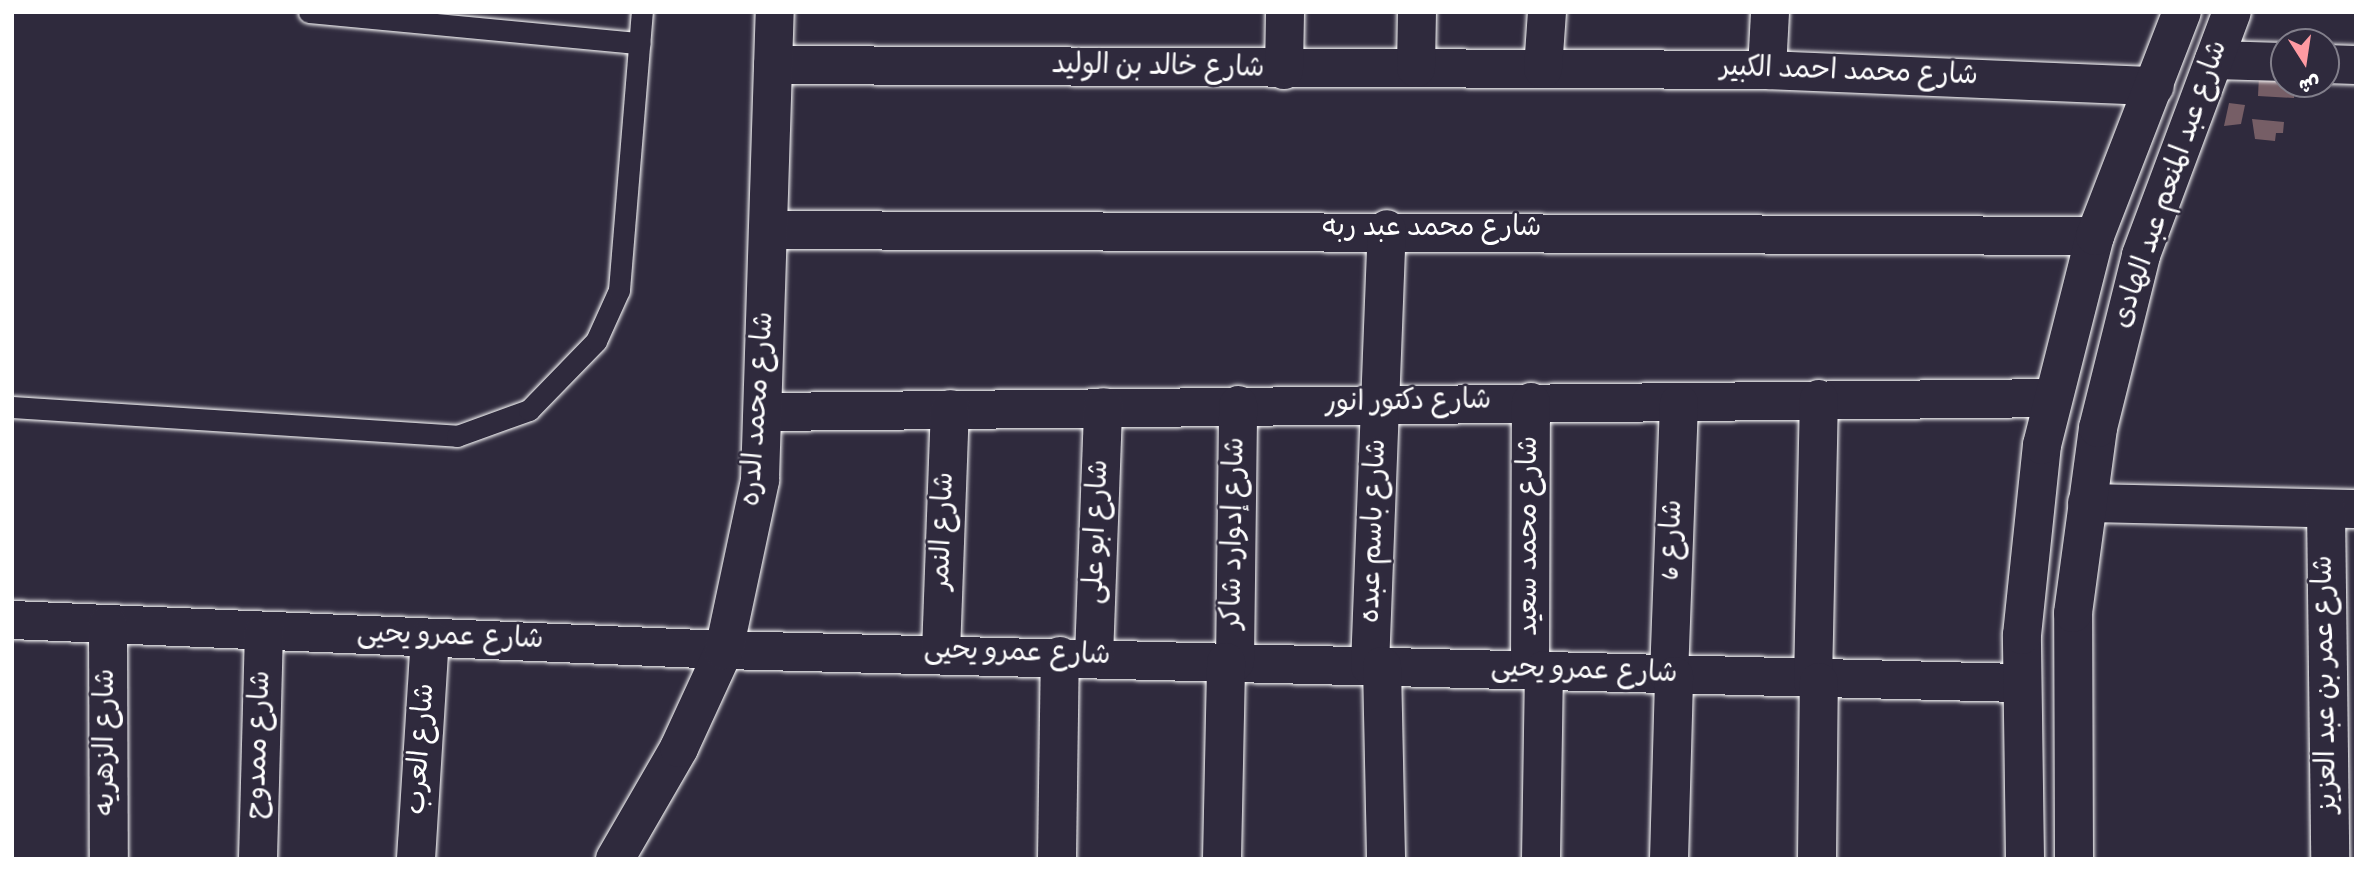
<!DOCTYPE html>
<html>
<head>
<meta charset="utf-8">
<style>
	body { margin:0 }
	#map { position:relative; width:2368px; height:871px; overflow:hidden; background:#2f2a3d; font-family:Dekko,"Playpen Sans Arabic",sans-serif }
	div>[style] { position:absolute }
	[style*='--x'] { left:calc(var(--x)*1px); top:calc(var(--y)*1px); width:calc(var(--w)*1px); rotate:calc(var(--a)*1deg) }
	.building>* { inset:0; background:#765e66 }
	.roads { filter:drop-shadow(0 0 2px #fff) drop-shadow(0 0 2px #fff) }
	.lane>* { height:21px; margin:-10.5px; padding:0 10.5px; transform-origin:10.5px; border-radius:10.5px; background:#2f2a3d }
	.street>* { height:38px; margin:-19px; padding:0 19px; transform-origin:19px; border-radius:19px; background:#2f2a3d }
	.secondary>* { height:38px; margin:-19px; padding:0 19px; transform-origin:19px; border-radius:19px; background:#2f2a3d }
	span { translate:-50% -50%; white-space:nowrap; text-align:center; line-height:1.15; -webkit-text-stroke:5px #2f2a3d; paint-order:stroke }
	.street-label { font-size:28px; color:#fff }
	.frame { position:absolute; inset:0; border:14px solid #fff; pointer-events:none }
	.north { position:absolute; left:2270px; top:28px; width:70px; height:70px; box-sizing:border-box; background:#2f2a3d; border:2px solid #827f8b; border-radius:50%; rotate:168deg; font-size:19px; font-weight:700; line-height:28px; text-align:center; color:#fff }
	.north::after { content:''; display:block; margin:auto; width:24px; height:32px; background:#ff9aa2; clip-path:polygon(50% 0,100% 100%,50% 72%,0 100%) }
</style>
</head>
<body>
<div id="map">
	<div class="building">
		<div style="clip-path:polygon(2259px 76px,2295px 84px,2294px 98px,2258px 96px)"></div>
		<div style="clip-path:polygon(2229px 103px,2245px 105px,2241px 124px,2224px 126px)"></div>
		<div style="clip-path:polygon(2252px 119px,2284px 122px,2283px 133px,2276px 133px,2275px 141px,2255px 139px)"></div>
	</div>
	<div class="roads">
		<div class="lane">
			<div style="--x:309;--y:12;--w:332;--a:5.4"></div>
			<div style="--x:12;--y:407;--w:446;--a:3.7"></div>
			<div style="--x:457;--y:436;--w:77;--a:-19.9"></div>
			<div style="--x:529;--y:410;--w:96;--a:-45.8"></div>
			<div style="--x:596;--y:341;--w:56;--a:-65.7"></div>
			<div style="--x:619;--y:290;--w:279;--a:-85.3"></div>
		</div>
		<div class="street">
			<div style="--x:2214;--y:60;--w:70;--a:1.6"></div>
			<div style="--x:2326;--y:64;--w:30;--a:2"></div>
			<div style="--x:773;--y:65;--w:994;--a:0.29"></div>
			<div style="--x:1767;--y:70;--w:388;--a:2.4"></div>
			<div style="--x:1416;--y:68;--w:56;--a:-89"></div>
			<div style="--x:1543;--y:69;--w:57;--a:-86"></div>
			<div style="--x:1284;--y:70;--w:58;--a:-89"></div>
			<div style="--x:1767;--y:70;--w:58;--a:-87"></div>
			<div style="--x:770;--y:230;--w:1325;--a:0.26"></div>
			<div style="--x:765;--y:412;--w:1286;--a:-0.62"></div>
			<div style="--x:2087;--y:503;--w:269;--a:1.3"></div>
			<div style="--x:2326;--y:509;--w:350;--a:89.3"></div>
			<div style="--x:12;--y:620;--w:713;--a:2.41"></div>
			<div style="--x:724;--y:650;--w:1298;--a:1.46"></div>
			<div style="--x:108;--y:624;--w:235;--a:89.8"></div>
			<div style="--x:941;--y:652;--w:243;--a:-87.9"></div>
			<div style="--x:1094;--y:657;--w:250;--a:-87.9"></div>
			<div style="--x:1235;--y:662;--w:257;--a:-89.3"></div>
			<div style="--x:1370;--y:666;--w:437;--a:-87.8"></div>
			<div style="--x:1382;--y:666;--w:193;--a:88.8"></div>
			<div style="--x:1530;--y:670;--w:268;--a:-89.8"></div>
			<div style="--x:1669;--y:676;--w:273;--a:-87.9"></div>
			<div style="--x:1813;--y:682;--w:283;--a:-88.8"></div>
			<div style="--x:258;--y:859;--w:228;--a:-88.5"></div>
			<div style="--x:416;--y:859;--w:221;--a:-86.4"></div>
			<div style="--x:615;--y:859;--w:128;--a:-60"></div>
			<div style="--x:679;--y:748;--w:108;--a:-65.3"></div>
			<div style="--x:724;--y:650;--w:174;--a:-78"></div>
			<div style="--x:760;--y:480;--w:468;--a:-88.2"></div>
			<div style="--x:1057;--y:859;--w:203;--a:-89.2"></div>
			<div style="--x:1222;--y:859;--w:197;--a:-88.8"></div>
			<div style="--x:1541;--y:859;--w:189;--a:-89.1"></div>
			<div style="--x:1669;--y:859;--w:183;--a:-88.4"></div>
			<div style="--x:1817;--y:859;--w:177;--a:-89.4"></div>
		</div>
		<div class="secondary">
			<div style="--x:2025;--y:859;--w:224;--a:-90.8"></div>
			<div style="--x:2022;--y:635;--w:191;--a:-84"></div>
			<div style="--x:2042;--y:445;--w:216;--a:-75.8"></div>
			<div style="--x:2095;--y:236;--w:240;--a:-68.8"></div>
			<div style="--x:2074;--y:859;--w:246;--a:-90.2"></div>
			<div style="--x:2073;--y:613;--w:187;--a:-82.3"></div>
			<div style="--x:2098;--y:428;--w:178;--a:-76"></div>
			<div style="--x:2141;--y:255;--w:259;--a:-69.5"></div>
		</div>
	</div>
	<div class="street-label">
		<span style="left:1158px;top:69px;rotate:1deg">شارع خالد بن الوليد</span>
		<span style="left:1849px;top:74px;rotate:2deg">شارع محمد احمد الكبير</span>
		<span style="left:2172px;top:185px;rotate:-71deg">شارع عبد المنعم عبد الهادى</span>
		<span style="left:1432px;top:230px">شارع محمد عبد ربه</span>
		<span style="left:1408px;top:404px;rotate:-1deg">شارع دكتور انور</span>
		<span style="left:760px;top:409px;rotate:-86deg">شارع محمد الدره</span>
		<span style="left:945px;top:531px;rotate:-88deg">شارع النمر</span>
		<span style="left:1376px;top:531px;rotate:-88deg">شارع باسم عبده</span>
		<span style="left:1099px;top:532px;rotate:-88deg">شارع ابو على</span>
		<span style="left:1236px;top:533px;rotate:-89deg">شارع إدوارد شاكر</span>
		<span style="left:1531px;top:536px;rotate:-90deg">شارع محمد سعيد</span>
		<span style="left:1674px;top:540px;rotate:-88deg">شارع 6</span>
		<span style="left:450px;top:639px;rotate:2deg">شارع عمرو يحيى</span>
		<span style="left:1017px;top:655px;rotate:2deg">شارع عمرو يحيى</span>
		<span style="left:1584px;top:673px;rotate:2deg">شارع عمرو يحيى</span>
		<span style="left:2328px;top:684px;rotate:-91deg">شارع عمر بن عبد العزيز</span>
		<span style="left:108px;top:742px;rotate:-90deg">شارع الزهريه</span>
		<span style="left:261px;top:745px;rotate:-88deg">شارع ممدوح</span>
		<span style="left:423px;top:749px;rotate:-86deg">شارع العرب</span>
	</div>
	<div class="frame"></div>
	<div class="north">ش</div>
</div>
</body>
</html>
